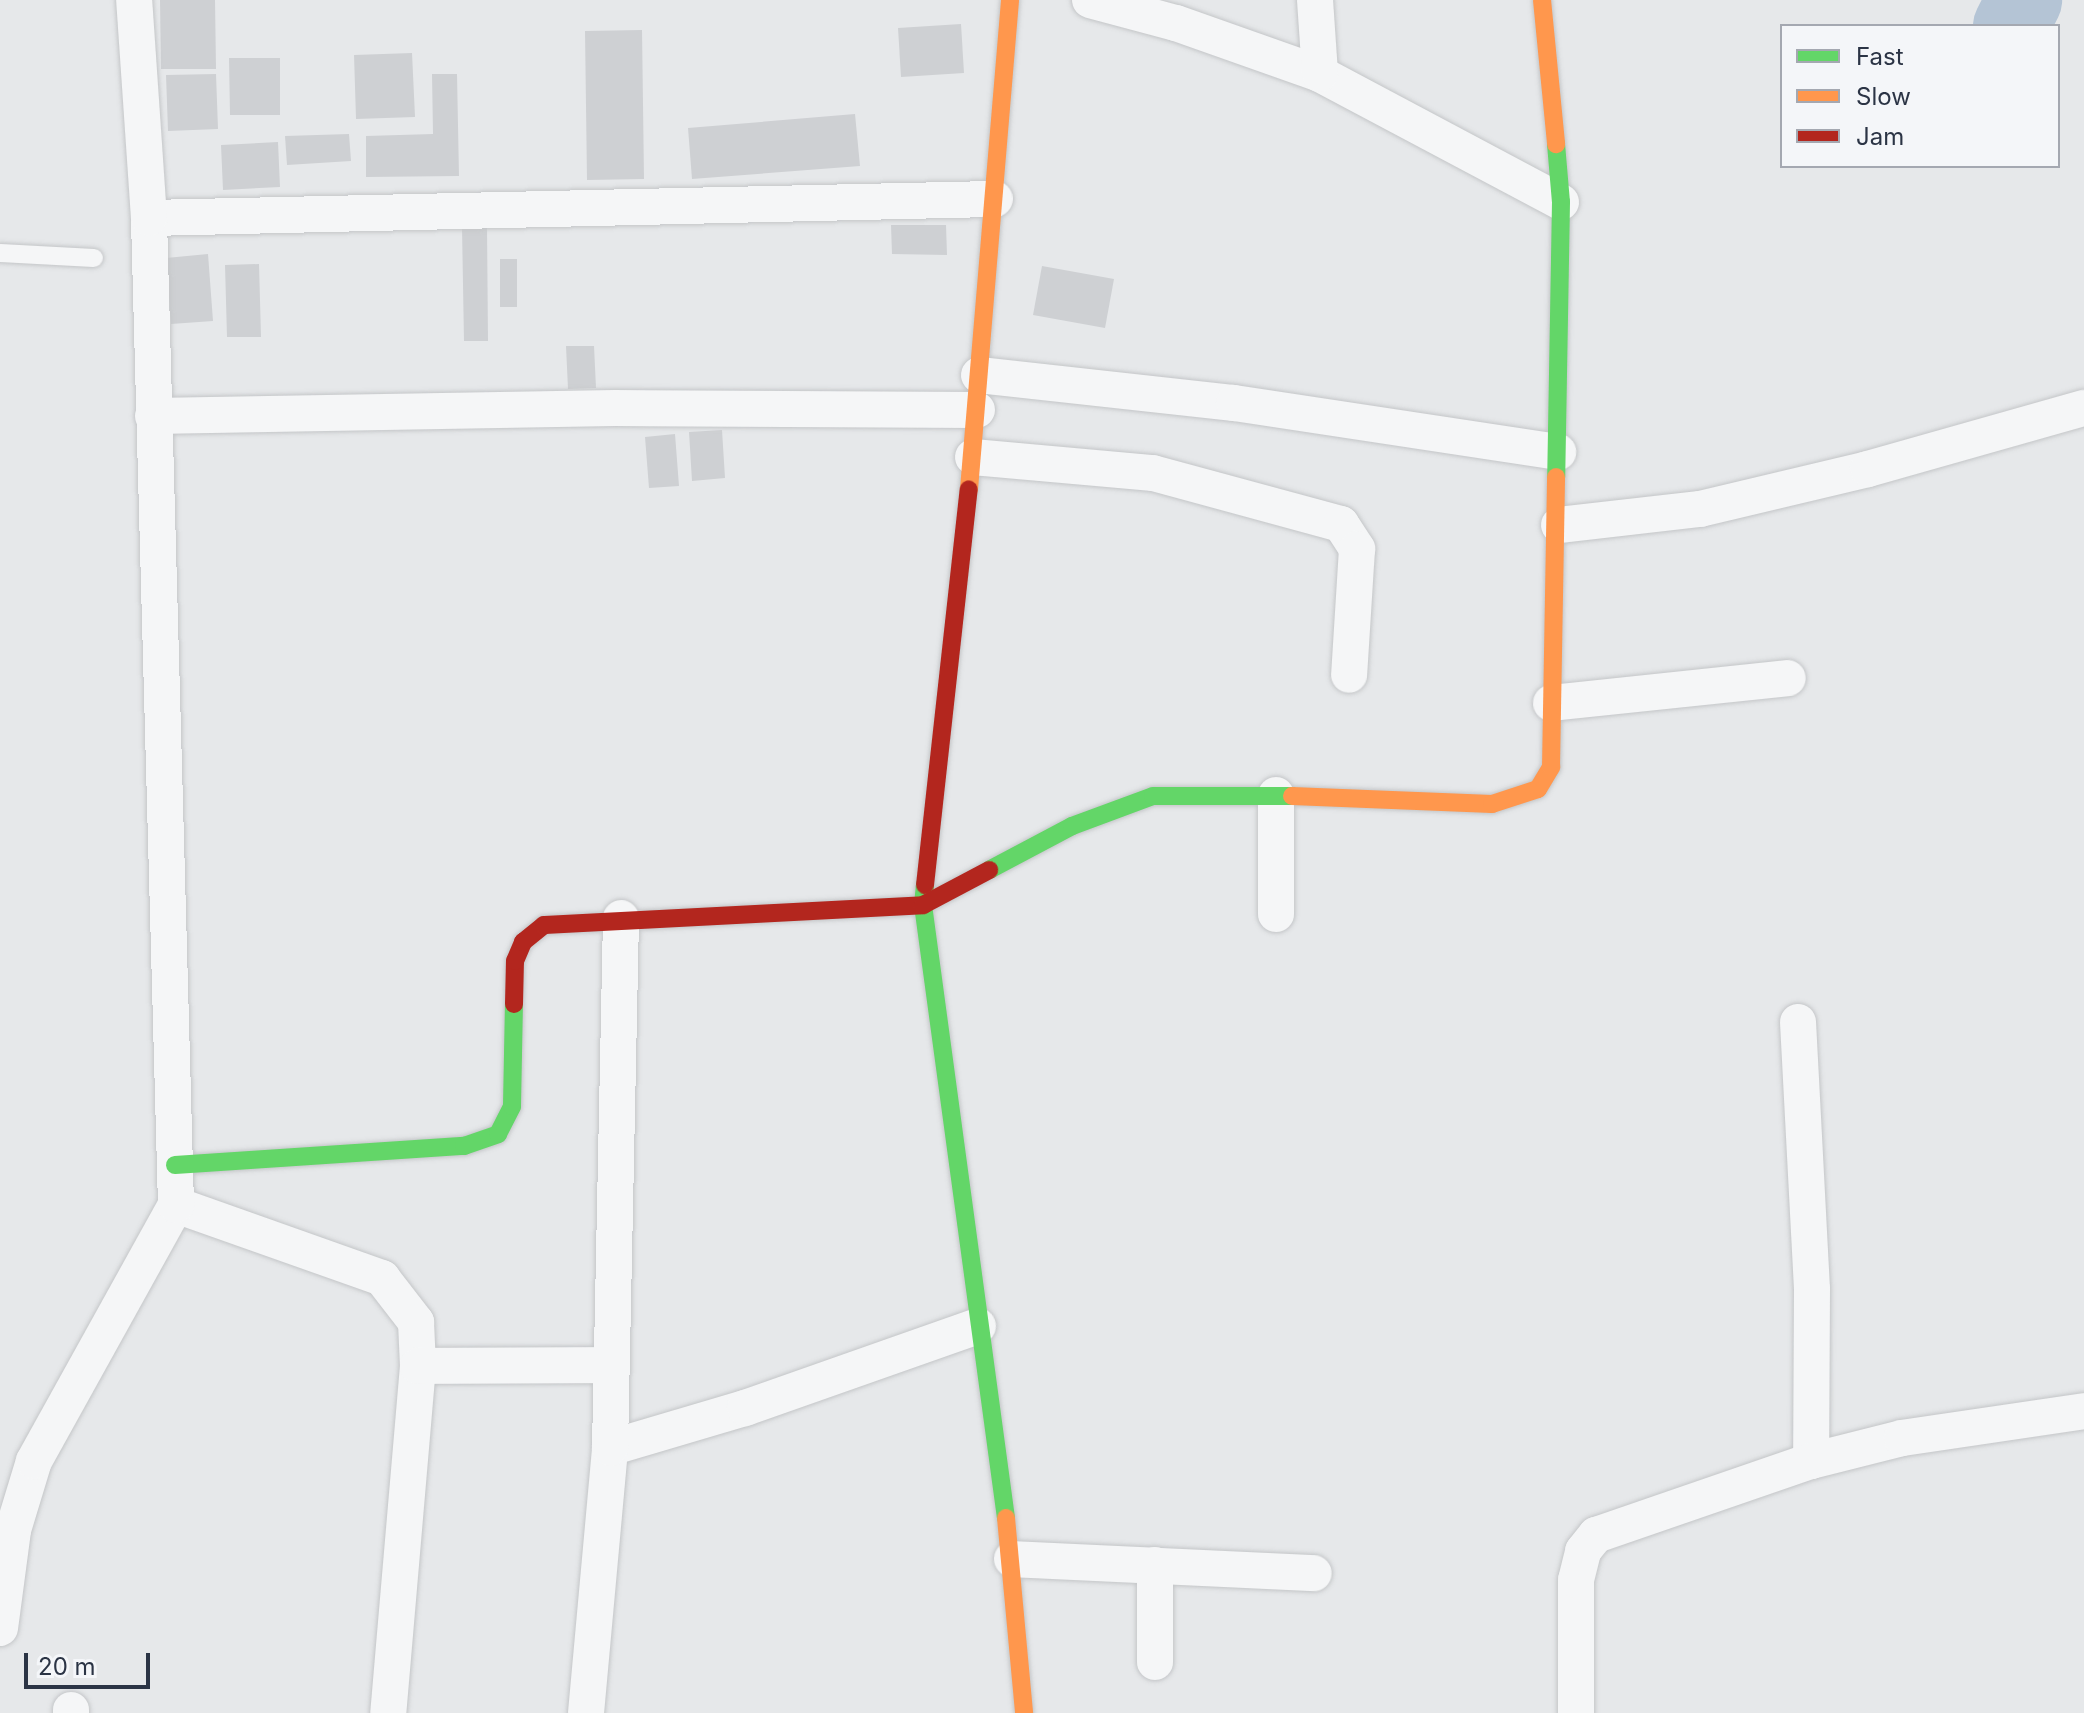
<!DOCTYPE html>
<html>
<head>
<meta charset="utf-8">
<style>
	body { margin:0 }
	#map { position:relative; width:2084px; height:1713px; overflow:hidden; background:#e6e8ea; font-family:Inter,sans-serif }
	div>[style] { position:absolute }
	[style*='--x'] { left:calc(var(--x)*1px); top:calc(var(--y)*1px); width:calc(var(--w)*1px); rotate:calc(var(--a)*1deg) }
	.river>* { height:76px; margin:-38px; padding:0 38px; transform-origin:38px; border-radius:38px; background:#b4c4d5 }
	.building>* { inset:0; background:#ced0d3 }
	.roads { filter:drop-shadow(0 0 2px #c4c6c8) drop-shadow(0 0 2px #c4c6c8) }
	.lane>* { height:18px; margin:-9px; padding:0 9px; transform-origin:9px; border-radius:9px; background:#f5f6f7 }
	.street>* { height:36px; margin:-18px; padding:0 18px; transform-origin:18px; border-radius:18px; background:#f5f6f7 }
	.fast>* { height:18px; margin:-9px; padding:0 9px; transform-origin:9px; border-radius:9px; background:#63d668 }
	.slow>* { height:18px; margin:-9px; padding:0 9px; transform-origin:9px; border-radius:9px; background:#ff974d }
	.jam>* { height:18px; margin:-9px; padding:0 9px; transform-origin:9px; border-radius:9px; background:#b3261e }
	span { translate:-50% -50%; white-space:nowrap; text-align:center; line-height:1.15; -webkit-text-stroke:6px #f4f6f9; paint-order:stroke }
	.legend { position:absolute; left:1780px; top:24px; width:280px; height:144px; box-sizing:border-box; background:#f4f6f9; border:2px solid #a4a8b1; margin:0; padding:10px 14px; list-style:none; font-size:24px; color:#2b3445 }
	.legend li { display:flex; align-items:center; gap:16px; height:40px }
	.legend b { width:40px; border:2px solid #a4a8b1 }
	.scale { position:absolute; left:24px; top:1653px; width:126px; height:36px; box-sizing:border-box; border:4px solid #2b3445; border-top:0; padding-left:10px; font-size:24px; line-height:28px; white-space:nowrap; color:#2b3445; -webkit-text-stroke:6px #f4f6f9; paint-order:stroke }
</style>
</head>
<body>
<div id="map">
	<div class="river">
		<div style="--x:2011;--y:26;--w:29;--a:-63"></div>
	</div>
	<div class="building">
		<div style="clip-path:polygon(160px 0,215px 0,216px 69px,161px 69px)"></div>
		<div style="clip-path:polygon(961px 24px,964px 73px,901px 77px,898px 28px)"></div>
		<div style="clip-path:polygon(642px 30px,644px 179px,587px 180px,585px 31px)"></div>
		<div style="clip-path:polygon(412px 53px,415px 117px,356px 119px,354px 55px)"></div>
		<div style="clip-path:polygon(229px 58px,280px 58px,280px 115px,230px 115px)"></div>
		<div style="clip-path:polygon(216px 74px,218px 129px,168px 131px,166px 75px)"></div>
		<div style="clip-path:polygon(432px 74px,457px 74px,459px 176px,366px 177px,366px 136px,433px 134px)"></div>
		<div style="clip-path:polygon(855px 114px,860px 166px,692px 179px,688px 128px)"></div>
		<div style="clip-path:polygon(349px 134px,351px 161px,287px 165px,285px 136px)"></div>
		<div style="clip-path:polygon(278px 142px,280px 187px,223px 190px,221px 145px)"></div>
		<div style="clip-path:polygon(891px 225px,946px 225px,947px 255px,892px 254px)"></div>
		<div style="clip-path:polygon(462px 227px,487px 227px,488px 341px,464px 341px)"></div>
		<div style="clip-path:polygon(208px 254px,213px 321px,171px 324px,166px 258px)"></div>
		<div style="clip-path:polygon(500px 259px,517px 259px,517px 307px,500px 307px)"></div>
		<div style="clip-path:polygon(259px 264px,261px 337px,227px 337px,225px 265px)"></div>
		<div style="clip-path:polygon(1042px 266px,1114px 279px,1105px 328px,1033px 315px)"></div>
		<div style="clip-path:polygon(566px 346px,594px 346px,596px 388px,568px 389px)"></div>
		<div style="clip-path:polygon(722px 430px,725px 478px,692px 481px,689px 432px)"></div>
		<div style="clip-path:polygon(675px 434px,679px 486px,649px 488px,645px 437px)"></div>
	</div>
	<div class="roads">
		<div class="lane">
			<div style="--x:0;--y:253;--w:94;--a:3"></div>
		</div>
		<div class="street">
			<div style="--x:1090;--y:0;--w:89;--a:15"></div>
			<div style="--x:1176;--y:23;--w:153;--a:19.5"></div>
			<div style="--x:1320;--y:74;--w:273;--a:28"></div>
			<div style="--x:1315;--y:0;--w:74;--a:86.1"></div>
			<div style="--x:149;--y:218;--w:846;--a:-1.29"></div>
			<div style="--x:979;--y:375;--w:257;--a:6.3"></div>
			<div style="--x:1234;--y:403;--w:328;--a:8.6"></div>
			<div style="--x:153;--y:416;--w:462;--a:-1"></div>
			<div style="--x:615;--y:408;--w:362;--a:0.3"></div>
			<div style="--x:973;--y:457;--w:181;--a:5.1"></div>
			<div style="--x:1153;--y:473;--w:195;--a:15.2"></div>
			<div style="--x:1341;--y:524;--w:30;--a:57"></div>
			<div style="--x:1357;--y:549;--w:126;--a:93.6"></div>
			<div style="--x:1559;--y:525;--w:142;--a:-6.5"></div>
			<div style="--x:1700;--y:509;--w:173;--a:-13.4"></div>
			<div style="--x:1868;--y:469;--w:224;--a:-15.8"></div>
			<div style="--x:1551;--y:703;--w:238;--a:-6"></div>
			<div style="--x:1276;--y:914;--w:119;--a:-90"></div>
			<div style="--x:1798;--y:1022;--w:267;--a:87"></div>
			<div style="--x:1812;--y:1289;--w:172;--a:90.3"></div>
			<div style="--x:176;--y:1205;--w:219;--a:19.5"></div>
			<div style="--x:382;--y:1278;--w:56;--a:52.3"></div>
			<div style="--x:416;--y:1322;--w:44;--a:87.4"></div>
			<div style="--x:418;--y:1366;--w:348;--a:94.9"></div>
			<div style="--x:418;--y:1366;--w:190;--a:-0.3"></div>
			<div style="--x:610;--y:1448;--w:141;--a:-16.5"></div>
			<div style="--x:745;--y:1408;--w:247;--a:-19.4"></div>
			<div style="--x:1012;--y:1559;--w:302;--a:2.7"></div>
			<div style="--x:1155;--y:1565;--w:97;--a:90"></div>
			<div style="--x:0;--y:1628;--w:99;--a:-82.4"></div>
			<div style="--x:13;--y:1530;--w:72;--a:-73.1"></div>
			<div style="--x:34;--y:1461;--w:293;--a:-61"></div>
			<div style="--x:176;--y:1205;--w:987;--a:-91.57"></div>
			<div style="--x:149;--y:218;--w:219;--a:-93.9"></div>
			<div style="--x:71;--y:1713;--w:3;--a:-90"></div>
			<div style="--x:586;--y:1713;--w:266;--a:-84.8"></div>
			<div style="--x:610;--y:1448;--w:530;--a:-88.81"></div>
			<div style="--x:1576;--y:1713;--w:133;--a:-90"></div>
			<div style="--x:1576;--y:1580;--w:30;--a:-76"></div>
			<div style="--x:1583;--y:1551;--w:21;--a:-51"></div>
			<div style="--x:1596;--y:1535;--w:227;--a:-19"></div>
			<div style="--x:1811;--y:1461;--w:94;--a:-14.2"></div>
			<div style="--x:1902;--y:1438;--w:184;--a:-8.4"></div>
		</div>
		<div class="fast">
			<div style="--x:1556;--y:144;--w:58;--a:85.1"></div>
			<div style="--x:1561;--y:202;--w:275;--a:91"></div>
			<div style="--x:989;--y:870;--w:94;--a:-27.9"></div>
			<div style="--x:1072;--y:826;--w:86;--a:-20.3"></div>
			<div style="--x:1153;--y:796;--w:139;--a:0"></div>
			<div style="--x:925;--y:885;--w:20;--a:96"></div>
			<div style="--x:923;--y:905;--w:619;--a:82.29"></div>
			<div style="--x:175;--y:1165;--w:290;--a:-3.8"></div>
			<div style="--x:464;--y:1146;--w:36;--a:-19"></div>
			<div style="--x:498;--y:1134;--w:31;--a:-63"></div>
			<div style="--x:512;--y:1106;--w:102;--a:-88.9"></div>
		</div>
		<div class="slow">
			<div style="--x:1542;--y:0;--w:145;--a:84.4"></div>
			<div style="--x:969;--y:489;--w:491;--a:-85.2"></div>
			<div style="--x:1292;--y:796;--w:200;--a:2.3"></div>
			<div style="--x:1492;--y:804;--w:48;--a:-18.1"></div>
			<div style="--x:1538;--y:789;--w:26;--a:-59"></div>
			<div style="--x:1551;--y:767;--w:290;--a:-89"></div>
			<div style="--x:1006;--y:1518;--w:196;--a:84.7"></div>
		</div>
		<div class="jam">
			<div style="--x:925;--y:885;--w:398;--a:-83.7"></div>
			<div style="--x:514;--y:1004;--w:43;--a:-88.7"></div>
			<div style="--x:515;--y:961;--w:21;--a:-67"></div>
			<div style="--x:523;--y:942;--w:27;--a:-39"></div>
			<div style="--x:544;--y:925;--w:380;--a:-3"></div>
			<div style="--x:923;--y:905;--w:75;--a:-27.9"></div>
		</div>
	</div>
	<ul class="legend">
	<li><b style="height:10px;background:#63d668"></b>Fast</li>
	<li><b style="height:10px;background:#ff974d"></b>Slow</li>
	<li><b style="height:10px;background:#b3261e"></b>Jam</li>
	</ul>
	<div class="scale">20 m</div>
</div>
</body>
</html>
